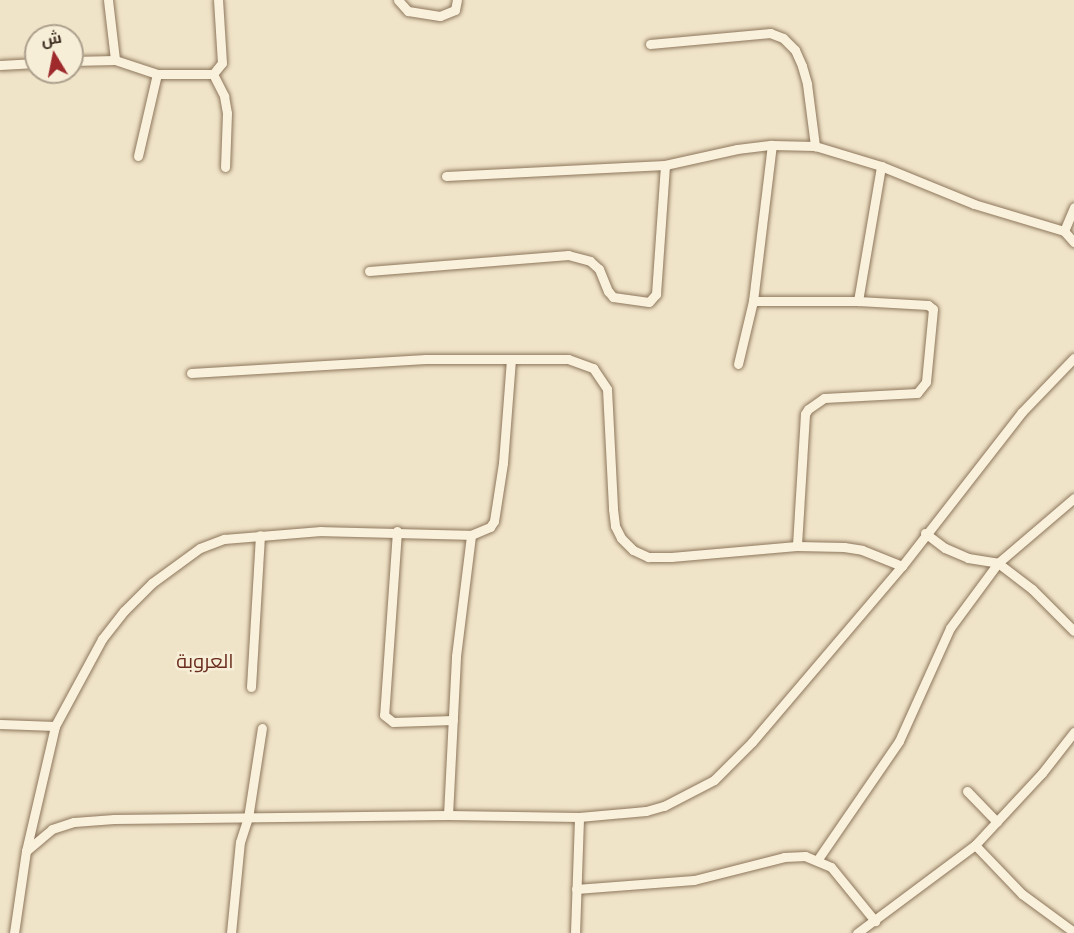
<!DOCTYPE html>
<html>
<head>
<meta charset="utf-8">
<style>
	body { margin:0 }
	#map { position:relative; width:1074px; height:933px; overflow:hidden; background:#f0e4c8; font-family:"IBM Plex Serif",Cairo,serif }
	div>[style] { position:absolute }
	[style*='--x'] { left:calc(var(--x)*1px); top:calc(var(--y)*1px); width:calc(var(--w)*1px); rotate:calc(var(--a)*1deg) }
	.roads { filter:drop-shadow(0 0 2px #8d765c) drop-shadow(0 0 2px #8d765c) }
	.minor>* { height:9px; margin:-4.5px; padding:0 4.5px; transform-origin:4.5px; border-radius:4.5px; background:#faf1dc }
	span { translate:-50% -50%; white-space:nowrap; text-align:center; line-height:1.15; -webkit-text-stroke:5px #f7eed8; paint-order:stroke }
	.neighbourhood-label { font-size:20px; color:#6b2e1e }
	.north { position:absolute; left:24px; top:24px; width:60px; height:60px; box-sizing:border-box; background:#f7eed8; border:2px solid #ada18e; border-radius:50%; rotate:350deg; font-size:16px; font-weight:700; line-height:24px; text-align:center; color:#3d2e20 }
	.north::after { content:''; display:block; margin:auto; width:21px; height:27px; background:#9e2a2b; clip-path:polygon(50% 0,100% 100%,50% 72%,0 100%) }
</style>
</head>
<body>
<div id="map">
	<div class="roads">
		<div class="minor">
			<div style="--x:108;--y:0;--w:60;--a:83.3"></div>
			<div style="--x:398;--y:0;--w:15;--a:48"></div>
			<div style="--x:408;--y:11;--w:32;--a:9"></div>
			<div style="--x:440;--y:16;--w:16;--a:-22"></div>
			<div style="--x:455;--y:10;--w:10;--a:-79"></div>
			<div style="--x:650;--y:44;--w:121;--a:-5.2"></div>
			<div style="--x:770;--y:33;--w:14;--a:21"></div>
			<div style="--x:783;--y:38;--w:17;--a:45"></div>
			<div style="--x:795;--y:50;--w:17;--a:66"></div>
			<div style="--x:802;--y:66;--w:19;--a:74"></div>
			<div style="--x:807;--y:84;--w:63;--a:82.6"></div>
			<div style="--x:72;--y:61;--w:43;--a:-1.3"></div>
			<div style="--x:115;--y:60;--w:44;--a:18.4"></div>
			<div style="--x:157;--y:74;--w:56;--a:0"></div>
			<div style="--x:213;--y:74;--w:14;--a:-51"></div>
			<div style="--x:222;--y:63;--w:63;--a:-93.6"></div>
			<div style="--x:0;--y:65;--w:36;--a:-3"></div>
			<div style="--x:213;--y:74;--w:25;--a:63"></div>
			<div style="--x:224;--y:96;--w:17;--a:80"></div>
			<div style="--x:227;--y:113;--w:54;--a:92.1"></div>
			<div style="--x:138;--y:156;--w:84;--a:-77"></div>
			<div style="--x:446;--y:176;--w:219;--a:-2.9"></div>
			<div style="--x:665;--y:165;--w:74;--a:-12.5"></div>
			<div style="--x:737;--y:149;--w:35;--a:-7"></div>
			<div style="--x:772;--y:145;--w:43;--a:1.3"></div>
			<div style="--x:815;--y:146;--w:69;--a:16.9"></div>
			<div style="--x:881;--y:166;--w:100;--a:22.2"></div>
			<div style="--x:974;--y:204;--w:94;--a:16.7"></div>
			<div style="--x:1064;--y:231;--w:15;--a:48"></div>
			<div style="--x:1064;--y:231;--w:26;--a:-67"></div>
			<div style="--x:369;--y:271;--w:200;--a:-4.6"></div>
			<div style="--x:568;--y:255;--w:23;--a:15"></div>
			<div style="--x:590;--y:261;--w:12;--a:42"></div>
			<div style="--x:599;--y:269;--w:24;--a:68"></div>
			<div style="--x:608;--y:291;--w:8;--a:50"></div>
			<div style="--x:613;--y:297;--w:36;--a:8"></div>
			<div style="--x:649;--y:302;--w:11;--a:-49"></div>
			<div style="--x:656;--y:294;--w:129;--a:-86"></div>
			<div style="--x:753;--y:301;--w:105;--a:0"></div>
			<div style="--x:858;--y:301;--w:70;--a:3.3"></div>
			<div style="--x:928;--y:305;--w:6;--a:39"></div>
			<div style="--x:933;--y:309;--w:73;--a:95.5"></div>
			<div style="--x:926;--y:382;--w:14;--a:129"></div>
			<div style="--x:917;--y:393;--w:93;--a:176.9"></div>
			<div style="--x:824;--y:398;--w:19;--a:145"></div>
			<div style="--x:808;--y:409;--w:6;--a:121"></div>
			<div style="--x:805;--y:414;--w:132;--a:93.5"></div>
			<div style="--x:858;--y:301;--w:137;--a:-80.3"></div>
			<div style="--x:738;--y:364;--w:65;--a:-76.6"></div>
			<div style="--x:753;--y:301;--w:157;--a:-83.1"></div>
			<div style="--x:191;--y:373;--w:235;--a:-3.4"></div>
			<div style="--x:426;--y:359;--w:142;--a:0"></div>
			<div style="--x:568;--y:359;--w:27;--a:20"></div>
			<div style="--x:593;--y:368;--w:25;--a:56"></div>
			<div style="--x:607;--y:389;--w:120;--a:87.1"></div>
			<div style="--x:613;--y:509;--w:17;--a:83"></div>
			<div style="--x:615;--y:526;--w:13;--a:63"></div>
			<div style="--x:621;--y:538;--w:17;--a:45"></div>
			<div style="--x:633;--y:550;--w:17;--a:25"></div>
			<div style="--x:648;--y:557;--w:23;--a:0"></div>
			<div style="--x:671;--y:557;--w:126;--a:-5"></div>
			<div style="--x:797;--y:546;--w:47;--a:1.2"></div>
			<div style="--x:844;--y:547;--w:18;--a:9"></div>
			<div style="--x:862;--y:550;--w:43;--a:21.8"></div>
			<div style="--x:397;--y:531;--w:184;--a:94"></div>
			<div style="--x:384;--y:715;--w:11;--a:38"></div>
			<div style="--x:393;--y:722;--w:60;--a:-1.9"></div>
			<div style="--x:925;--y:533;--w:25;--a:37"></div>
			<div style="--x:945;--y:548;--w:25;--a:23"></div>
			<div style="--x:968;--y:558;--w:30;--a:9"></div>
			<div style="--x:998;--y:563;--w:100;--a:-40.5"></div>
			<div style="--x:251;--y:687;--w:152;--a:-86.6"></div>
			<div style="--x:0;--y:724;--w:55;--a:2.1"></div>
			<div style="--x:967;--y:791;--w:43;--a:45.9"></div>
			<div style="--x:448;--y:815;--w:159;--a:-87.1"></div>
			<div style="--x:456;--y:656;--w:122;--a:-82.9"></div>
			<div style="--x:471;--y:535;--w:21;--a:-23"></div>
			<div style="--x:490;--y:527;--w:7;--a:-56"></div>
			<div style="--x:494;--y:521;--w:59;--a:-81.2"></div>
			<div style="--x:503;--y:463;--w:103;--a:-85.6"></div>
			<div style="--x:975;--y:845;--w:68;--a:46.2"></div>
			<div style="--x:1022;--y:894;--w:64;--a:36.2"></div>
			<div style="--x:26;--y:851;--w:34;--a:-40"></div>
			<div style="--x:52;--y:829;--w:23;--a:-18"></div>
			<div style="--x:74;--y:822;--w:40;--a:-4.3"></div>
			<div style="--x:114;--y:819;--w:334;--a:-0.7"></div>
			<div style="--x:448;--y:815;--w:131;--a:0.9"></div>
			<div style="--x:579;--y:817;--w:67;--a:-5.1"></div>
			<div style="--x:646;--y:811;--w:19;--a:-16"></div>
			<div style="--x:664;--y:806;--w:56;--a:-27.5"></div>
			<div style="--x:714;--y:780;--w:54;--a:-45"></div>
			<div style="--x:752;--y:742;--w:231;--a:-49.6"></div>
			<div style="--x:902;--y:566;--w:195;--a:-52.1"></div>
			<div style="--x:1022;--y:412;--w:75;--a:-46.1"></div>
			<div style="--x:818;--y:859;--w:143;--a:-55.5"></div>
			<div style="--x:899;--y:741;--w:124;--a:-65.7"></div>
			<div style="--x:950;--y:628;--w:81;--a:-53.6"></div>
			<div style="--x:998;--y:563;--w:43;--a:37.4"></div>
			<div style="--x:1032;--y:589;--w:59;--a:45"></div>
			<div style="--x:576;--y:889;--w:118;--a:-4.4"></div>
			<div style="--x:694;--y:880;--w:93;--a:-14.3"></div>
			<div style="--x:784;--y:857;--w:21;--a:-3"></div>
			<div style="--x:805;--y:856;--w:28;--a:23"></div>
			<div style="--x:831;--y:867;--w:70;--a:50.8"></div>
			<div style="--x:14;--y:933;--w:83;--a:-81.7"></div>
			<div style="--x:26;--y:851;--w:128;--a:-76.9"></div>
			<div style="--x:55;--y:726;--w:99;--a:-61.6"></div>
			<div style="--x:102;--y:639;--w:36;--a:-52"></div>
			<div style="--x:124;--y:611;--w:40;--a:-45"></div>
			<div style="--x:152;--y:583;--w:59;--a:-36.1"></div>
			<div style="--x:200;--y:548;--w:26;--a:-21"></div>
			<div style="--x:224;--y:539;--w:97;--a:-4.7"></div>
			<div style="--x:321;--y:531;--w:150;--a:1.5"></div>
			<div style="--x:231;--y:933;--w:91;--a:-84.4"></div>
			<div style="--x:240;--y:842;--w:25;--a:-72"></div>
			<div style="--x:248;--y:818;--w:91;--a:-81.2"></div>
			<div style="--x:575;--y:933;--w:116;--a:-88"></div>
			<div style="--x:857;--y:933;--w:147;--a:-36.7"></div>
			<div style="--x:975;--y:845;--w:98;--a:-47.1"></div>
			<div style="--x:1042;--y:773;--w:52;--a:-52"></div>
		</div>
	</div>
	<div class="neighbourhood-label">
		<span style="left:205px;top:660px">العروبة</span>
	</div>
	<div class="north">ش</div>
</div>
</body>
</html>
